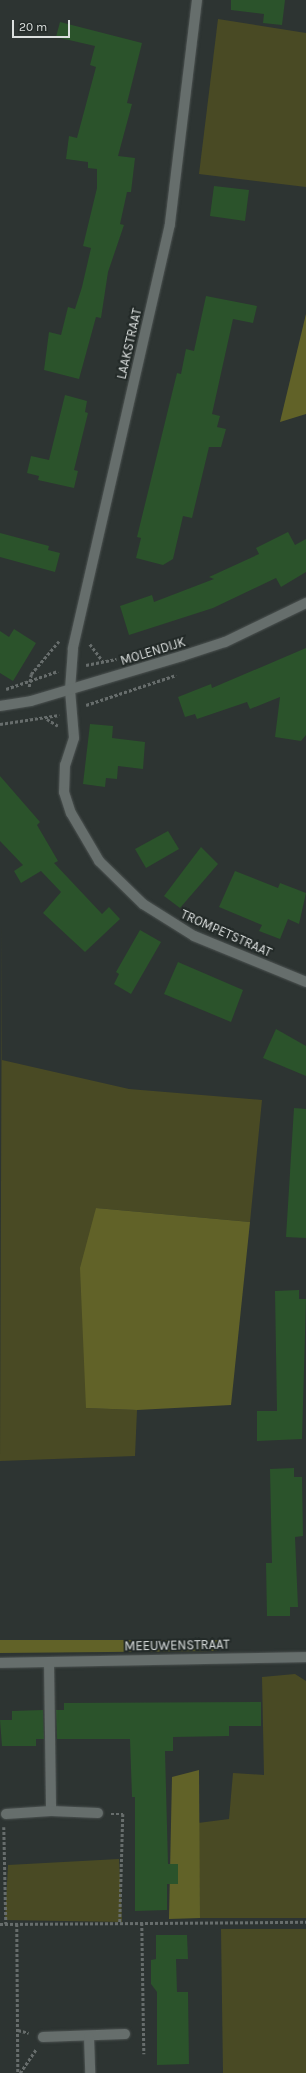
<!DOCTYPE html>
<html>
<head>
<meta charset="utf-8">
<style>
	body { margin:0 }
	#map { position:relative; width:306px; height:2073px; overflow:hidden; background:#2d3432; font-family:Karla,sans-serif }
	div>[style] { position:absolute }
	[style*='--x'] { left:calc(var(--x)*1px); top:calc(var(--y)*1px); width:calc(var(--w)*1px); rotate:calc(var(--a)*1deg) }
	.green>* { inset:0; background:#494a24 }
	.forest>* { inset:0; background:#616228 }
	.building>* { inset:0; background:#2b532b }
	.path>* { height:2.5px; margin-top:-1.25px; transform-origin:0; background:repeating-linear-gradient(90deg,#676d6c 0 3px,transparent 0 5px) }
	.roads { filter:drop-shadow(0 0 1px #4c5251) drop-shadow(0 0 1px #4c5251) }
	.street>* { height:10px; margin:-5px; padding:0 5px; transform-origin:5px; border-radius:5px; background:#666e6c }
	span { translate:-50% -50%; white-space:nowrap; text-align:center; line-height:1.15; -webkit-text-stroke:4px #232a28; paint-order:stroke }
	.street-label { font-size:13px; color:#dbdfde }
	.scale { position:absolute; left:12px; top:20px; width:58px; height:18px; box-sizing:border-box; border:2px solid #dbdfde; border-top:0; padding-left:5px; font-size:12px; line-height:14px; white-space:nowrap; color:#dbdfde; -webkit-text-stroke:3px #232a28; paint-order:stroke }
</style>
</head>
<body>
<div id="map">
	<div class="green">
		<div style="clip-path:polygon(218px 19px,306px 33px,306px 187px,199px 174px)"></div>
		<div style="clip-path:polygon(2px 919px,2px 1060px,129px 1089px,262px 1100px,250px 1222px,96px 1208px,86px 1408px,137px 1410px,135px 1456px,0 1461px)"></div>
		<div style="clip-path:polygon(295px 1674px,306px 1681px,306px 1918px,200px 1918px,198px 1823px,229px 1819px,233px 1773px,264px 1775px,262px 1677px)"></div>
		<div style="clip-path:polygon(119px 1859px,122px 1922px,5px 1920px,8px 1865px)"></div>
		<div style="clip-path:polygon(221px 1929px,306px 1929px,306px 2073px,223px 2073px)"></div>
	</div>
	<div class="forest">
		<div style="clip-path:polygon(306px 314px,306px 414px,280px 422px)"></div>
		<div style="clip-path:polygon(96px 1208px,250px 1222px,231px 1405px,137px 1410px,86px 1408px,80px 1268px)"></div>
		<div style="clip-path:polygon(0 1640px,218px 1640px,217px 1651px,0 1653px)"></div>
		<div style="clip-path:polygon(199px 1770px,200px 1918px,169px 1919px,172px 1777px)"></div>
	</div>
	<div class="building">
		<div style="clip-path:polygon(231px 0,285px 0,282px 25px,263px 23px,264px 14px,231px 10px)"></div>
		<div style="clip-path:polygon(60px 22px,142px 43px,127px 103px,132px 104px,118px 156px,135px 158px,131px 192px,127px 192px,120px 224px,124px 225px,108px 272px,101px 318px,96px 317px,79px 379px,44px 370px,49px 332px,61px 335px,68px 307px,75px 309px,82px 287px,91px 248px,83px 246px,97px 188px,97px 169px,88px 168px,88px 162px,66px 159px,69px 136px,77px 138px,96px 67px,90px 65px,95px 46px,56px 37px)"></div>
		<div style="clip-path:polygon(214px 186px,249px 190px,245px 221px,210px 216px)"></div>
		<div style="clip-path:polygon(206px 296px,257px 306px,253px 323px,233px 319px,212px 414px,220px 416px,217px 427px,226px 429px,221px 447px,209px 447px,192px 518px,183px 516px,173px 559px,163px 565px,136px 558px,141px 538px,137px 537px,177px 373px,181px 374px,186px 349px,194px 351px)"></div>
		<div style="clip-path:polygon(65px 395px,87px 401px,85px 412px,88px 413px,74px 470px,78px 471px,74px 488px,38px 480px,39px 476px,27px 473px,31px 456px,49px 460px)"></div>
		<div style="clip-path:polygon(288px 532px,295px 545px,306px 539px,306px 572px,281px 587px,276px 578px,213px 608px,129px 635px,120px 606px,152px 595px,154px 602px,214px 579px,209px 577px,259px 554px,256px 548px)"></div>
		<div style="clip-path:polygon(0 533px,49px 546px,48px 550px,60px 553px,55px 572px,0 557px)"></div>
		<div style="clip-path:polygon(14px 629px,36px 643px,13px 681px,0 673px,0 631px,9px 637px)"></div>
		<div style="clip-path:polygon(306px 648px,306px 735px,301px 741px,275px 737px,280px 697px,250px 709px,247px 702px,197px 719px,195px 714px,185px 717px,178px 697px,211px 684px,212px 688px)"></div>
		<div style="clip-path:polygon(90px 724px,113px 726px,112px 738px,145px 742px,143px 769px,118px 766px,117px 779px,106px 778px,105px 787px,83px 784px)"></div>
		<div style="clip-path:polygon(0 776px,40px 822px,37px 825px,58px 861px,54px 863px,102px 914px,109px 907px,120px 919px,85px 952px,43px 913px,61px 892px,41px 871px,21px 883px,14px 871px,23px 865px,0 841px)"></div>
		<div style="clip-path:polygon(168px 831px,179px 849px,146px 868px,135px 849px)"></div>
		<div style="clip-path:polygon(201px 847px,218px 864px,180px 908px,164px 896px)"></div>
		<div style="clip-path:polygon(235px 871px,278px 888px,280px 883px,306px 893px,299px 924px,288px 919px,280px 939px,259px 931px,262px 925px,219px 907px)"></div>
		<div style="clip-path:polygon(140px 930px,161px 942px,131px 994px,114px 984px,119px 974px,116px 972px)"></div>
		<div style="clip-path:polygon(178px 962px,243px 990px,231px 1022px,164px 994px)"></div>
		<div style="clip-path:polygon(276px 1029px,306px 1046px,306px 1076px,263px 1058px)"></div>
		<div style="clip-path:polygon(294px 1108px,306px 1109px,306px 1238px,286px 1237px)"></div>
		<div style="clip-path:polygon(299px 1290px,299px 1299px,306px 1299px,302px 1439px,257px 1441px,257px 1411px,277px 1411px,275px 1291px)"></div>
		<div style="clip-path:polygon(294px 1468px,294px 1477px,302px 1477px,303px 1536px,295px 1537px,298px 1607px,290px 1607px,290px 1616px,267px 1616px,266px 1563px,272px 1563px,270px 1469px)"></div>
		<div style="clip-path:polygon(261px 1702px,261px 1726px,229px 1726px,229px 1736px,173px 1737px,173px 1751px,165px 1751px,168px 1864px,178px 1864px,178px 1884px,167px 1884px,167px 1910px,135px 1911px,135px 1797px,132px 1797px,130px 1739px,57px 1739px,56px 1710px,64px 1710px,64px 1703px)"></div>
		<div style="clip-path:polygon(43px 1710px,44px 1739px,36px 1739px,36px 1746px,2px 1746px,0 1720px,12px 1720px,12px 1711px)"></div>
		<div style="clip-path:polygon(156px 1935px,187px 1935px,188px 1959px,176px 1959px,177px 1992px,188px 1992px,189px 2064px,157px 2065px,157px 1992px,151px 1984px,151px 1960px,156px 1959px)"></div>
	</div>
	<div class="path">
		<div style="--x:90;--y:644;--w:21;--a:53"></div>
		<div style="--x:86;--y:665;--w:31;--a:-11"></div>
		<div style="--x:29;--y:687;--w:13;--a:-81"></div>
		<div style="--x:31;--y:674;--w:43;--a:-49.7"></div>
		<div style="--x:6;--y:689;--w:55;--a:-19.1"></div>
		<div style="--x:86;--y:705;--w:95;--a:-18.4"></div>
		<div style="--x:47;--y:719;--w:13;--a:32"></div>
		<div style="--x:0;--y:724;--w:60;--a:-8.7"></div>
		<div style="--x:111;--y:1814;--w:12;--a:0"></div>
		<div style="--x:123;--y:1814;--w:109;--a:91.6"></div>
		<div style="--x:4;--y:1827;--w:97;--a:88.8"></div>
		<div style="--x:142;--y:1923;--w:131;--a:89.1"></div>
		<div style="--x:0;--y:1924;--w:306;--a:-0.4"></div>
		<div style="--x:17;--y:1924;--w:149;--a:89.6"></div>
		<div style="--x:18;--y:2030;--w:11;--a:15"></div>
		<div style="--x:20;--y:2073;--w:29;--a:-56"></div>
	</div>
	<div class="roads">
		<div class="street">
			<div style="--x:197;--y:0;--w:226;--a:96.9"></div>
			<div style="--x:170;--y:224;--w:436;--a:102.9"></div>
			<div style="--x:73;--y:649;--w:41;--a:94.2"></div>
			<div style="--x:70;--y:690;--w:48;--a:85.2"></div>
			<div style="--x:74;--y:738;--w:28;--a:108"></div>
			<div style="--x:65;--y:765;--w:27;--a:92"></div>
			<div style="--x:64;--y:792;--w:22;--a:72"></div>
			<div style="--x:71;--y:813;--w:56;--a:59.7"></div>
			<div style="--x:99;--y:861;--w:62;--a:44.3"></div>
			<div style="--x:143;--y:904;--w:60;--a:32.1"></div>
			<div style="--x:194;--y:936;--w:121;--a:22.3"></div>
			<div style="--x:0;--y:706;--w:31;--a:-9"></div>
			<div style="--x:31;--y:701;--w:158;--a:-16.6"></div>
			<div style="--x:182;--y:656;--w:45;--a:-18"></div>
			<div style="--x:225;--y:642;--w:90;--a:-25.7"></div>
			<div style="--x:49;--y:1662;--w:149;--a:89.2"></div>
			<div style="--x:51;--y:1811;--w:47;--a:2.4"></div>
			<div style="--x:0;--y:1663;--w:306;--a:-1.1"></div>
			<div style="--x:6;--y:1814;--w:45;--a:-3.8"></div>
			<div style="--x:43;--y:2037;--w:82;--a:-2.1"></div>
			<div style="--x:89;--y:2037;--w:36;--a:88"></div>
		</div>
	</div>
	<div class="street-label">
		<span style="left:130px;top:344px;rotate:-77deg">LAAKSTRAAT</span>
		<span style="left:153px;top:652px;rotate:-17deg">MOLENDIJK</span>
		<span style="left:226px;top:934px;rotate:24deg">TROMPETSTRAAT</span>
		<span style="left:177px;top:1646px;rotate:-1deg">MEEUWENSTRAAT</span>
	</div>
	<div class="scale">20 m</div>
</div>
</body>
</html>
